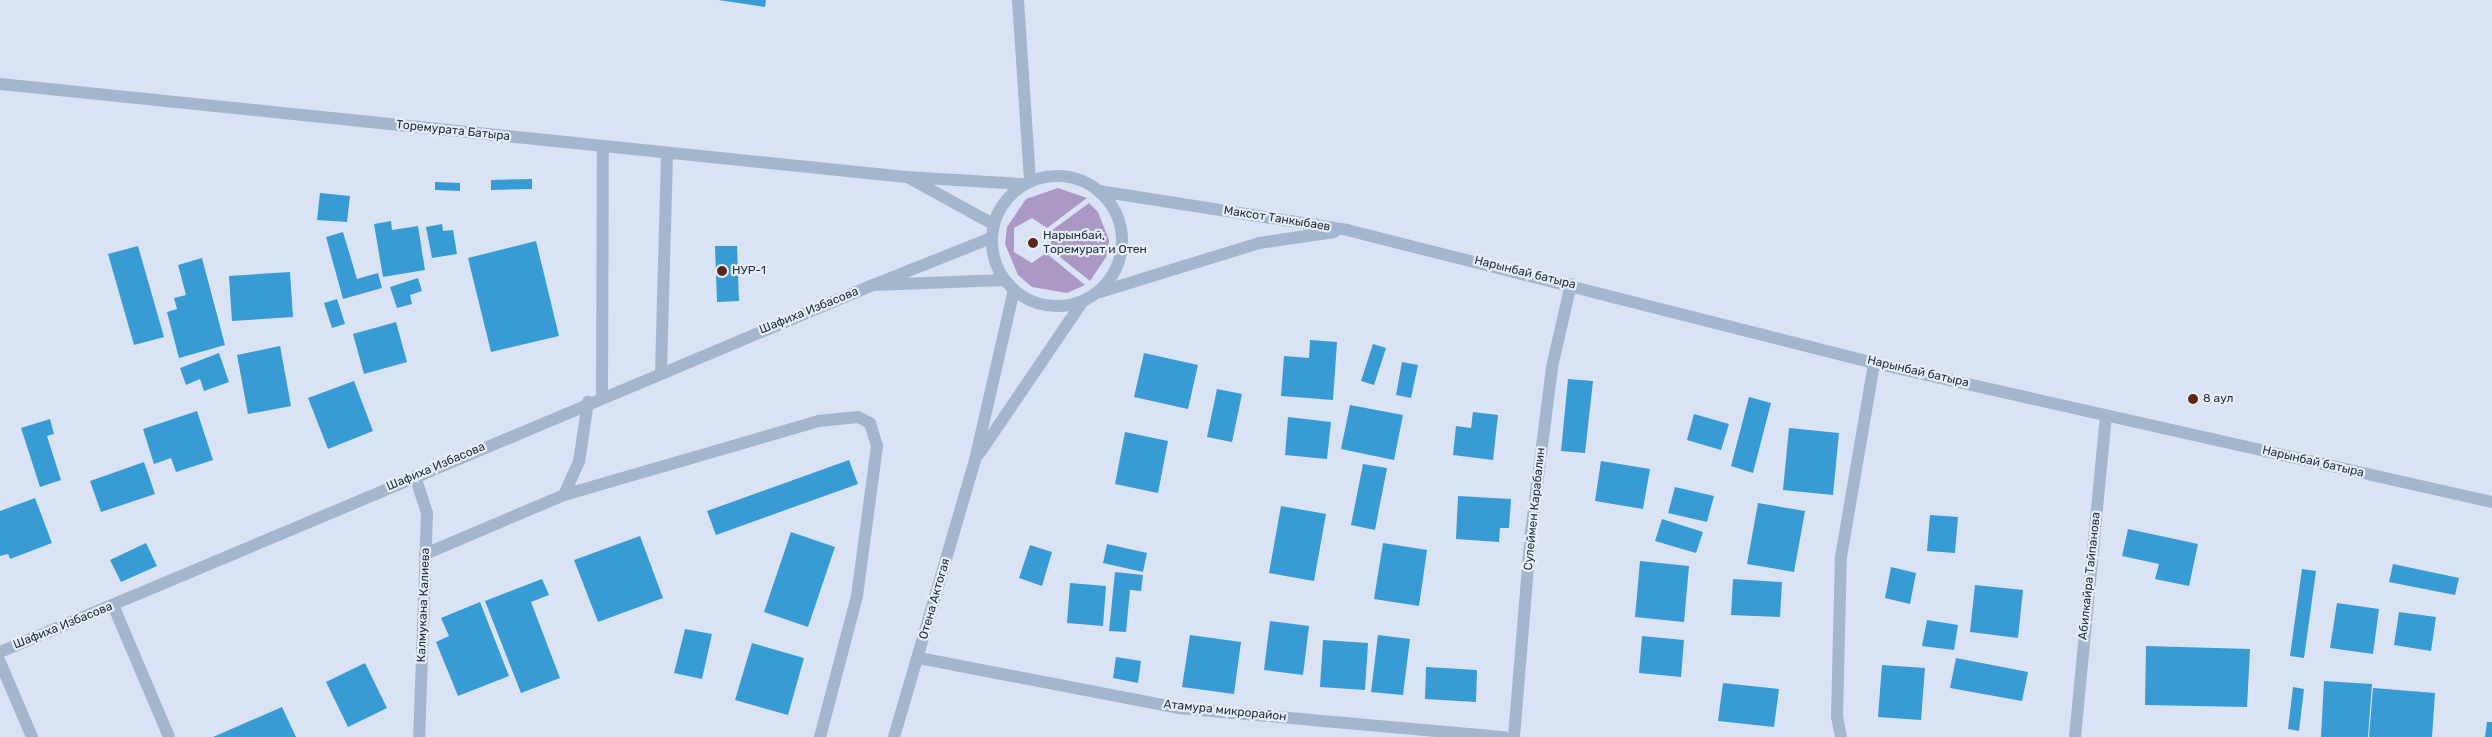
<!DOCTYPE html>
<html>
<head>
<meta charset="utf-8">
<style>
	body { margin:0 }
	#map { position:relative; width:2492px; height:737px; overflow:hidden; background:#dae3f4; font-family:Rubik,sans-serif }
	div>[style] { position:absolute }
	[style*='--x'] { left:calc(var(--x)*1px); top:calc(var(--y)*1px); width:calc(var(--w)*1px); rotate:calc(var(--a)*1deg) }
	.green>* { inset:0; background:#ac98c5 }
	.building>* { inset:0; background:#399bd3 }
	.minor>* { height:12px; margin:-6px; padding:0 6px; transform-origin:6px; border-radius:6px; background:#a4b6ce }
	.minor>.ring { margin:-6px; padding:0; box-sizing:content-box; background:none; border:12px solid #a4b6ce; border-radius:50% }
	.dots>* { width:14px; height:14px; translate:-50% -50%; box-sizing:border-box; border:2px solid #e7eefb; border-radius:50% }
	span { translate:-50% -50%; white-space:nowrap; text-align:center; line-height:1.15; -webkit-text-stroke:4.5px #e7eefb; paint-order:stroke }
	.street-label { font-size:12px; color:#273138 }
	.poi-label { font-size:12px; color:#273138 }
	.left { translate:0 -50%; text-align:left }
</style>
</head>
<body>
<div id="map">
	<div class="green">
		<div style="clip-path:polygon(1058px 188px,1087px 198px,1047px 228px,1032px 218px,1014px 228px,1014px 252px,1032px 263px,1046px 253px,1085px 285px,1067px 293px,1032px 287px,1018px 275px,1005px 244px,1007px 227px,1026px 199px)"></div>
		<div style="clip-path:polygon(1089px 203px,1098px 212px,1109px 240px,1106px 257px,1090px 281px,1051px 250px,1051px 231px)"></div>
	</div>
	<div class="building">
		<div style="clip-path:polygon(718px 0,766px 0,765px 7px)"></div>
		<div style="clip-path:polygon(532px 179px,532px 189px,491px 190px,491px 180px)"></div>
		<div style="clip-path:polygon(435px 182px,460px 183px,460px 191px,435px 190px)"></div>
		<div style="clip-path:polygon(320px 193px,350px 196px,347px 222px,317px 220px)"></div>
		<div style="clip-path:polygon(391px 221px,392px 230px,418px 226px,425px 270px,383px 277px,374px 224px)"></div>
		<div style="clip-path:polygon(442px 224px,443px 231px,453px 230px,457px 254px,432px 258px,426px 227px)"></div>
		<div style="clip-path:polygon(343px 232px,357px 279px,378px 273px,382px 288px,343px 299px,326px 237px)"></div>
		<div style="clip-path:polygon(536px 241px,559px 336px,491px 352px,468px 258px)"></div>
		<div style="clip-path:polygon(138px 246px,164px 337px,134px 345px,108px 254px)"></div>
		<div style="clip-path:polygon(715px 246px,737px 246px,739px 301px,717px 302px)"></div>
		<div style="clip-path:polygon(202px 258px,225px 345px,179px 358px,167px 312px,177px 309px,174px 298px,186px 295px,178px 265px)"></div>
		<div style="clip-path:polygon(290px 272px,293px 317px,232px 321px,229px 276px)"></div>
		<div style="clip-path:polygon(418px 278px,422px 291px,410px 295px,412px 304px,397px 308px,390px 287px)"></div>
		<div style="clip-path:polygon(337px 299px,345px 324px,332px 328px,324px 303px)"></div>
		<div style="clip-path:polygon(396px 322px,407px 362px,364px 374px,353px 334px)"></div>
		<div style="clip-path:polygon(1310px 340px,1337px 342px,1333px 400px,1281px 396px,1284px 356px,1309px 358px)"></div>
		<div style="clip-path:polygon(1373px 344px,1386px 348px,1374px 385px,1361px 381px)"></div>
		<div style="clip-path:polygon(280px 346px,291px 406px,248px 414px,237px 355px)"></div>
		<div style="clip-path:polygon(219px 353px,229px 382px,204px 391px,200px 379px,186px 385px,180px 368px)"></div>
		<div style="clip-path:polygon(1144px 353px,1198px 365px,1188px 409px,1134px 397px)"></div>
		<div style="clip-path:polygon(1402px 362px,1418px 365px,1411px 398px,1396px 395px)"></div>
		<div style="clip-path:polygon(1568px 379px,1593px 381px,1585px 453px,1561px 451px)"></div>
		<div style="clip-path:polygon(354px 381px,373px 431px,328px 449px,308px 398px)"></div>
		<div style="clip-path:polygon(1217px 389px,1242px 394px,1232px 442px,1207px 437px)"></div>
		<div style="clip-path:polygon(1749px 397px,1771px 403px,1753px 473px,1731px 466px)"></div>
		<div style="clip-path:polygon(1350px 405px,1403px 415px,1394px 460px,1341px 449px)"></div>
		<div style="clip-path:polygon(197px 411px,213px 460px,176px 472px,171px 458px,154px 464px,143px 429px)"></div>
		<div style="clip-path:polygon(1473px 412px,1498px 415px,1493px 460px,1453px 455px,1456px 426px,1471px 428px)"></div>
		<div style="clip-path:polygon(1694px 414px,1729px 424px,1721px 450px,1687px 440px)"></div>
		<div style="clip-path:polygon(1288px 417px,1331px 422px,1327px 459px,1285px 455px)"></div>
		<div style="clip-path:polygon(50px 419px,54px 434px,47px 436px,61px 480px,40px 487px,21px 428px)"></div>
		<div style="clip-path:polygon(1789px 428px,1839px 433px,1833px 495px,1783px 490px)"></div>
		<div style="clip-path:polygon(1125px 432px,1168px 441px,1158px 493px,1115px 484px)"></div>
		<div style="clip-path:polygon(849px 460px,858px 484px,716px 535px,707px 511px)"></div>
		<div style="clip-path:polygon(1601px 461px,1650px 469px,1643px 509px,1595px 501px)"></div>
		<div style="clip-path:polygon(144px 462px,155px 494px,101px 512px,90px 481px)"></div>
		<div style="clip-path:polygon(1363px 464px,1387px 468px,1375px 530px,1351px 525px)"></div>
		<div style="clip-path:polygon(1675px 487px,1714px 496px,1707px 522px,1668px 513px)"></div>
		<div style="clip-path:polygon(1458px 496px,1511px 499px,1509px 528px,1500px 528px,1499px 542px,1456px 539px)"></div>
		<div style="clip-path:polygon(35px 498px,52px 543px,10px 559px,8px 554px,0 556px,0 511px)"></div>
		<div style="clip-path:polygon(1758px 503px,1805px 511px,1794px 572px,1747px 564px)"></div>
		<div style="clip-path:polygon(1281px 506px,1326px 514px,1314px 581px,1269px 573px)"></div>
		<div style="clip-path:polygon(1930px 515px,1958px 517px,1955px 553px,1927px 551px)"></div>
		<div style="clip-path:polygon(1662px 519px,1703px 532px,1696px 553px,1655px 541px)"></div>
		<div style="clip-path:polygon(2128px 529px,2198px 544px,2189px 586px,2155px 579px,2159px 564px,2122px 556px)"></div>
		<div style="clip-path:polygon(791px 532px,835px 547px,808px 627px,764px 612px)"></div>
		<div style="clip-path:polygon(640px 536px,663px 598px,598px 622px,574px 560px)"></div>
		<div style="clip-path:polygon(146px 543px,157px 566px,121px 582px,110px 560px)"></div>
		<div style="clip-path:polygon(1383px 543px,1427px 550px,1419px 606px,1374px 599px)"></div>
		<div style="clip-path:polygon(1107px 544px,1147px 553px,1143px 572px,1103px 563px)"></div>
		<div style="clip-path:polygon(1030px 545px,1052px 552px,1042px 586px,1019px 578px)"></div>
		<div style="clip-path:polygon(1640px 561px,1689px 566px,1684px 622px,1635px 617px)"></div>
		<div style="clip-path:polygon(2393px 564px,2459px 578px,2455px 595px,2389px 582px)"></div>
		<div style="clip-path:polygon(1891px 567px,1916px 573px,1910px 604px,1885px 598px)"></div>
		<div style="clip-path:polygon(2302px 569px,2316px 571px,2304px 658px,2290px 656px)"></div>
		<div style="clip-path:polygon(1115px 572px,1143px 575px,1141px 591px,1130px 590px,1126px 632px,1109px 631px)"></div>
		<div style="clip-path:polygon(542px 579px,549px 595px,531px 602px,560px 678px,521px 693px,485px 601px)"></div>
		<div style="clip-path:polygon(1733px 579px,1782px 582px,1780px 617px,1731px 615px)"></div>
		<div style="clip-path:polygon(1070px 583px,1106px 586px,1103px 626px,1067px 623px)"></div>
		<div style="clip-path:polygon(1975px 585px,2023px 590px,2018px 638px,1970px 632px)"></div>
		<div style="clip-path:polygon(480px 602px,509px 676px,458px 696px,436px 642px,449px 636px,441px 618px)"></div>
		<div style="clip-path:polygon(2337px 603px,2379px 609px,2373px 654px,2330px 648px)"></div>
		<div style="clip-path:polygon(2399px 612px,2436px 617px,2431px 651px,2394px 645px)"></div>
		<div style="clip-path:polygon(1927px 620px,1958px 625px,1954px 650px,1922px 646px)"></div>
		<div style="clip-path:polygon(1270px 621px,1309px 626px,1303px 675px,1264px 670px)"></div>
		<div style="clip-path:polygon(685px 629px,712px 634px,702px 679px,674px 673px)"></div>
		<div style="clip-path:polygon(1190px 635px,1241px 642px,1234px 694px,1182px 687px)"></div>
		<div style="clip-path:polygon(1378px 635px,1410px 639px,1403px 695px,1371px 692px)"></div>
		<div style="clip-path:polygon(1642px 636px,1684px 640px,1681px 677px,1639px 673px)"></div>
		<div style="clip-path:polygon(1323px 640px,1368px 643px,1365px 690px,1320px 687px)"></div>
		<div style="clip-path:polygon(752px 643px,804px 658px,788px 715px,735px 700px)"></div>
		<div style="clip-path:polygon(2146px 646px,2250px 649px,2247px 707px,2145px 705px)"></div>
		<div style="clip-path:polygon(1116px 657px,1141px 661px,1138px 683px,1113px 678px)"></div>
		<div style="clip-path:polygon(1956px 658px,2028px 672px,2022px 701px,1950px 688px)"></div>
		<div style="clip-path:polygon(365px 663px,387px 708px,348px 727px,326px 682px)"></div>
		<div style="clip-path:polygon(1882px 665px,1925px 668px,1921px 720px,1878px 717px)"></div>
		<div style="clip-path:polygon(1426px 667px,1477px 670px,1476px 702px,1425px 699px)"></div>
		<div style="clip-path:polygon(2324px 681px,2372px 684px,2368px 737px,2321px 737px)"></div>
		<div style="clip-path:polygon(1723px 683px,1779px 689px,1774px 727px,1718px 721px)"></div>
		<div style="clip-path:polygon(2293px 687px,2304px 689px,2299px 731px,2288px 729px)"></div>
		<div style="clip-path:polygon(2373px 688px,2435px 693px,2432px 737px,2369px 737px)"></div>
		<div style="clip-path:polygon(282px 707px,296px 737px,213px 737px)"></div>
		<div style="clip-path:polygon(2487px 722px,2492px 722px,2492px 737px,2485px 737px)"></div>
	</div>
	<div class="minor">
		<div style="--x:1018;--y:0;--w:181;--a:86.2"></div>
		<div style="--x:0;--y:84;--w:911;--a:5.86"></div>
		<div style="--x:906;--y:177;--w:116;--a:3.5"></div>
		<div class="ring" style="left:992px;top:176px;width:118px;height:118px"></div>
		<div style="--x:911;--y:179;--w:94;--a:28.8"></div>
		<div style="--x:1099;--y:191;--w:251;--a:8.9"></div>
		<div style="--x:1347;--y:230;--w:544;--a:14.16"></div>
		<div style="--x:1874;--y:363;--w:633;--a:12.68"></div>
		<div style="--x:991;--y:238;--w:127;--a:158.3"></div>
		<div style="--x:873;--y:285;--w:131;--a:-2.2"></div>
		<div style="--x:1100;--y:292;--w:166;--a:-17.1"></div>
		<div style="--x:1259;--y:243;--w:76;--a:-8.3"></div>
		<div style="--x:661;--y:371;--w:218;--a:-88.4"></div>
		<div style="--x:602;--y:396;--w:250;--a:-89.8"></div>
		<div style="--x:979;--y:454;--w:185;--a:-55.8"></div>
		<div style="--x:415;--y:476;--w:39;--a:72"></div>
		<div style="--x:427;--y:513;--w:224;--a:92"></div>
		<div style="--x:564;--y:495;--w:266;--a:-16.2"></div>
		<div style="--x:819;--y:421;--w:39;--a:-6"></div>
		<div style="--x:858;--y:417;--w:13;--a:27"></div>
		<div style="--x:870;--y:423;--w:24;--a:73"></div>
		<div style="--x:877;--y:446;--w:151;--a:97.6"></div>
		<div style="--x:857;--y:596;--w:146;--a:104.7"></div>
		<div style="--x:425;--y:554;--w:151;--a:-23"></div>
		<div style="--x:564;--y:495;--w:36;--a:-66"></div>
		<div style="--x:579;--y:462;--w:61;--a:-81.5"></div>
		<div style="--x:113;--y:605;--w:143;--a:67"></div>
		<div style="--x:0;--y:652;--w:947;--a:-22.8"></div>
		<div style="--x:919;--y:658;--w:264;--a:10.9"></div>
		<div style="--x:1178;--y:708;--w:328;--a:5.1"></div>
		<div style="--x:0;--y:662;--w:82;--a:66.9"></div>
		<div style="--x:894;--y:737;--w:289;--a:-73.7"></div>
		<div style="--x:975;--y:460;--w:174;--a:-77.1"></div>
		<div style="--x:1514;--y:737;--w:206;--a:-85.3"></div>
		<div style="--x:1531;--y:532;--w:166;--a:-82.7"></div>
		<div style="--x:1552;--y:367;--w:85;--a:-77.1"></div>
		<div style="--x:1841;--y:737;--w:21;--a:-101"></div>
		<div style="--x:1837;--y:716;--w:159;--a:-88.6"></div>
		<div style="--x:1841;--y:557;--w:197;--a:-80.3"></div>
		<div style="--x:2075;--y:737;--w:323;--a:-84.5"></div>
	</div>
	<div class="dots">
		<div style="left:1033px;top:243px;background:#5e2517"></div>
		<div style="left:722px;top:271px;background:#5e2517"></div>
		<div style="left:2193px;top:399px;background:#5e2517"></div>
	</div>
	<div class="street-label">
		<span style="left:453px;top:131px;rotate:6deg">Торемурата Батыра</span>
		<span style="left:1277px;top:219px;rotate:9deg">Максот Танкыбаев</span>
		<span style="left:1525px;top:273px;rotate:14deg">Нарынбай батыра</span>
		<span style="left:809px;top:311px;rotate:-22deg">Шафиха Избасова</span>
		<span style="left:1918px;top:372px;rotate:13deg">Нарынбай батыра</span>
		<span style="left:2313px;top:462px;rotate:13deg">Нарынбай батыра</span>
		<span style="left:436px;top:467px;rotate:-23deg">Шафиха Избасова</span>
		<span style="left:1535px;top:509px;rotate:-84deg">Сулеймен Карабалин</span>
		<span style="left:2090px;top:576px;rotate:-84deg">Абилкайра Тайпанова</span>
		<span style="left:935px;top:599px;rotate:-74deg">Отена Актогая</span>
		<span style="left:424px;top:605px;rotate:-88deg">Калмукана Калиева</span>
		<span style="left:63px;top:626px;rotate:-22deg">Шафиха Избасова</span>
		<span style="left:1225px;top:711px;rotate:6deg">Атамура микрорайон</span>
	</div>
	<div class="poi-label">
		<span class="left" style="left:1043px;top:243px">Нарынбай,<br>Торемурат и Отен</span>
		<span class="left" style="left:732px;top:271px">НУР-1</span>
		<span class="left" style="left:2203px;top:399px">8 аул</span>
	</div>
</div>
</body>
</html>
